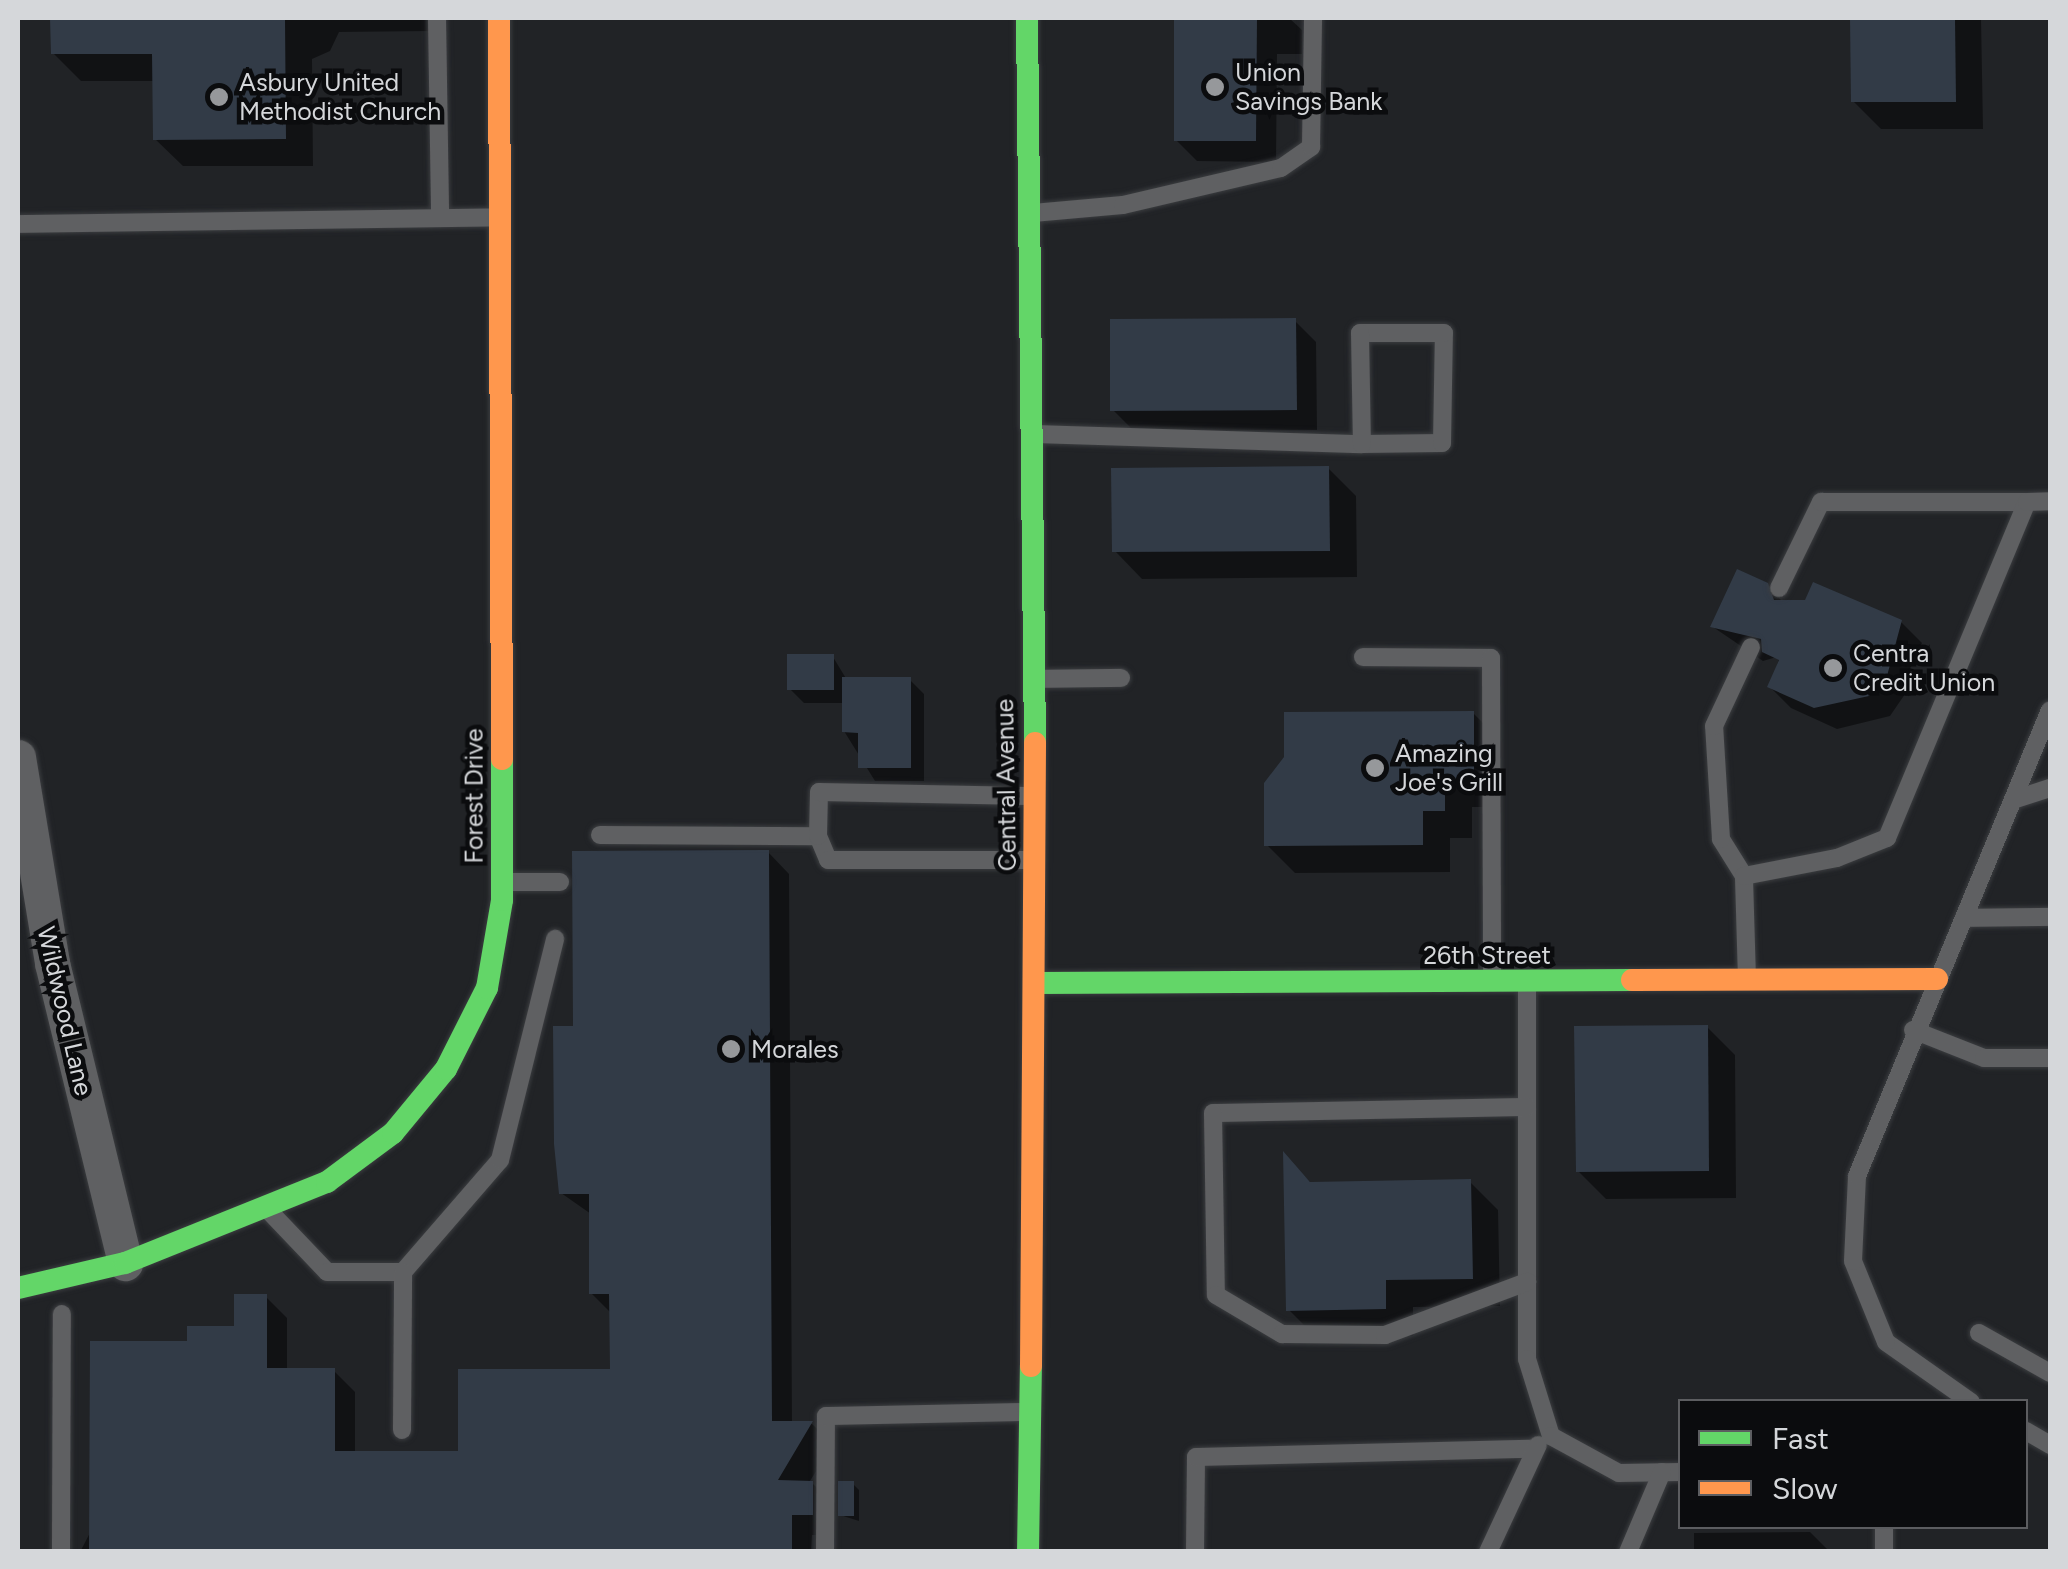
<!DOCTYPE html>
<html>
<head>
<meta charset="utf-8">
<style>
	body { margin:0 }
	#map { position:relative; width:2068px; height:1569px; overflow:hidden; background:#212326; font-family:Figtree,sans-serif }
	div>[style] { position:absolute }
	[style*='--x'] { left:calc(var(--x)*1px); top:calc(var(--y)*1px); width:calc(var(--w)*1px); rotate:calc(var(--a)*1deg) }
	.shadow>* { inset:0; background:#0007 }
	.building>* { inset:0; background:#323b47 }
	.roads { filter:drop-shadow(0 0 2px #3b3d40) drop-shadow(0 0 2px #3b3d40) }
	.lane>* { height:18px; margin:-9px; padding:0 9px; transform-origin:9px; border-radius:9px; background:#5f6062 }
	.street>* { height:35px; margin:-17.5px; padding:0 17.5px; transform-origin:17.5px; border-radius:17.5px; background:#5f6062 }
	.fast>* { height:22px; margin:-11px; padding:0 11px; transform-origin:11px; border-radius:11px; background:#63d668 }
	.slow>* { height:22px; margin:-11px; padding:0 11px; transform-origin:11px; border-radius:11px; background:#ff974d }
	.dots>* { width:28px; height:28px; translate:-50% -50%; box-sizing:border-box; border:5px solid #0b0c0e; border-radius:50% }
	span { translate:-50% -50%; white-space:nowrap; text-align:center; line-height:1.15; -webkit-text-stroke:9px #0b0c0e; paint-order:stroke }
	.poi-label { font-size:25px; color:#d5d7da }
	.left { translate:0 -50%; text-align:left }
	.street-label { font-size:25px; color:#d5d7da }
	.frame { position:absolute; inset:0; border:20px solid #d5d7da; pointer-events:none }
	.legend { position:absolute; left:1678px; top:1399px; width:350px; height:130px; box-sizing:border-box; background:#0b0c0e; border:2px solid #5c5d60; margin:0; padding:12px 18px; list-style:none; font-size:30px; color:#d5d7da }
	.legend li { display:flex; align-items:center; gap:20px; height:50px }
	.legend b { width:50px; border:2px solid #5c5d60 }
</style>
</head>
<body>
<div id="map">
	<div class="shadow">
		<div style="clip-path:polygon(53px 18px,431px 18px,431px 31px,339px 32px,330px 51px,312px 59px,313px 166px,183px 166px,155px 139px,154px 81px,81px 81px,53px 53px)"></div>
		<div style="clip-path:polygon(1177px 18px,1289px 18px,1302px 30px,1302px 54px,1277px 54px,1276px 162px,1197px 161px,1176px 140px)"></div>
		<div style="clip-path:polygon(1853px 18px,1981px 18px,1983px 129px,1881px 129px,1853px 101px)"></div>
		<div style="clip-path:polygon(1295px 321px,1316px 342px,1317px 430px,1134px 431px,1113px 410px)"></div>
		<div style="clip-path:polygon(1328px 468px,1356px 496px,1357px 577px,1142px 579px,1115px 551px)"></div>
		<div style="clip-path:polygon(1766px 585px,1783px 602px,1901px 622px,1922px 643px,1909px 671px,1916px 678px,1890px 716px,1837px 729px,1791px 708px,1770px 687px,1780px 656px,1763px 661px,1713px 627px)"></div>
		<div style="clip-path:polygon(833px 657px,847px 680px,910px 680px,924px 694px,924px 781px,875px 781px,844px 731px,844px 703px,804px 703px,790px 689px)"></div>
		<div style="clip-path:polygon(1473px 713px,1501px 741px,1501px 807px,1472px 807px,1472px 838px,1450px 838px,1450px 872px,1295px 873px,1267px 845px,1287px 757px)"></div>
		<div style="clip-path:polygon(768px 852px,789px 874px,792px 1424px,812px 1424px,833px 1444px,810px 1481px,833px 1504px,833px 1535px,812px 1535px,811px 1552px,80px 1552px,189px 1343px,237px 1329px,266px 1297px,287px 1318px,287px 1371px,334px 1371px,355px 1392px,355px 1454px,460px 1454px,613px 1372px,612px 1314px,591px 1293px,591px 1214px,561px 1193px,575px 1029px)"></div>
		<div style="clip-path:polygon(1707px 1027px,1735px 1055px,1736px 1198px,1606px 1199px,1578px 1171px)"></div>
		<div style="clip-path:polygon(1286px 1157px,1313px 1185px,1470px 1182px,1498px 1210px,1500px 1306px,1413px 1307px,1413px 1336px,1317px 1338px,1289px 1310px)"></div>
		<div style="clip-path:polygon(853px 1484px,859px 1490px,859px 1521px,840px 1515px)"></div>
		<div style="clip-path:polygon(1810px 1532px,1830px 1552px,1694px 1552px,1694px 1533px)"></div>
	</div>
	<div class="building">
		<div style="clip-path:polygon(50px 18px,285px 18px,286px 139px,153px 140px,152px 54px,51px 54px)"></div>
		<div style="clip-path:polygon(1174px 18px,1257px 18px,1256px 141px,1174px 141px)"></div>
		<div style="clip-path:polygon(1850px 18px,1955px 18px,1956px 102px,1851px 102px)"></div>
		<div style="clip-path:polygon(1296px 318px,1297px 410px,1110px 411px,1110px 319px)"></div>
		<div style="clip-path:polygon(1329px 466px,1330px 551px,1112px 552px,1111px 468px)"></div>
		<div style="clip-path:polygon(1737px 569px,1768px 583px,1774px 600px,1805px 600px,1813px 582px,1902px 620px,1887px 676px,1869px 696px,1814px 708px,1767px 687px,1779px 660px,1762px 652px,1761px 639px,1710px 627px)"></div>
		<div style="clip-path:polygon(787px 654px,834px 654px,834px 690px,787px 690px)"></div>
		<div style="clip-path:polygon(842px 677px,911px 677px,911px 768px,858px 768px,858px 733px,842px 732px)"></div>
		<div style="clip-path:polygon(1474px 711px,1474px 780px,1445px 780px,1445px 811px,1423px 811px,1423px 845px,1264px 846px,1264px 783px,1284px 757px,1284px 712px)"></div>
		<div style="clip-path:polygon(769px 850px,772px 1421px,813px 1421px,778px 1480px,813px 1481px,813px 1515px,792px 1515px,792px 1552px,89px 1552px,90px 1341px,187px 1341px,187px 1326px,234px 1326px,234px 1294px,267px 1294px,267px 1368px,335px 1368px,335px 1451px,458px 1451px,458px 1369px,610px 1369px,609px 1294px,589px 1294px,589px 1194px,559px 1194px,554px 1144px,553px 1026px,573px 1026px,572px 851px)"></div>
		<div style="clip-path:polygon(1708px 1025px,1709px 1171px,1576px 1172px,1574px 1026px)"></div>
		<div style="clip-path:polygon(1283px 1151px,1310px 1182px,1471px 1179px,1473px 1279px,1386px 1280px,1386px 1309px,1286px 1311px)"></div>
		<div style="clip-path:polygon(838px 1481px,854px 1481px,854px 1516px,838px 1516px)"></div>
	</div>
	<div class="roads">
		<div class="lane">
			<div style="--x:437;--y:18;--w:200;--a:89.1"></div>
			<div style="--x:1033;--y:213;--w:90;--a:-5.1"></div>
			<div style="--x:1123;--y:205;--w:162;--a:-13.2"></div>
			<div style="--x:1281;--y:168;--w:37;--a:-35"></div>
			<div style="--x:1311;--y:147;--w:129;--a:-89.1"></div>
			<div style="--x:18;--y:224;--w:479;--a:-0.8"></div>
			<div style="--x:1035;--y:434;--w:327;--a:1.8"></div>
			<div style="--x:1362;--y:444;--w:80;--a:-0.7"></div>
			<div style="--x:1442;--y:443;--w:110;--a:-89"></div>
			<div style="--x:1444;--y:333;--w:84;--a:180"></div>
			<div style="--x:1360;--y:333;--w:111;--a:89"></div>
			<div style="--x:1779;--y:588;--w:96;--a:-64"></div>
			<div style="--x:1821;--y:502;--w:206;--a:0"></div>
			<div style="--x:1363;--y:657;--w:128;--a:0.4"></div>
			<div style="--x:1491;--y:658;--w:321;--a:89.8"></div>
			<div style="--x:1037;--y:679;--w:84;--a:-0.7"></div>
			<div style="--x:2013;--y:800;--w:39;--a:-18"></div>
			<div style="--x:600;--y:835;--w:218;--a:0.3"></div>
			<div style="--x:818;--y:836;--w:26;--a:67"></div>
			<div style="--x:828;--y:860;--w:202;--a:0"></div>
			<div style="--x:818;--y:836;--w:44;--a:-88.7"></div>
			<div style="--x:819;--y:792;--w:209;--a:1.1"></div>
			<div style="--x:1744;--y:876;--w:44;--a:-121.9"></div>
			<div style="--x:1721;--y:839;--w:113;--a:-93.5"></div>
			<div style="--x:1714;--y:726;--w:87;--a:-64.9"></div>
			<div style="--x:503;--y:882;--w:57;--a:0"></div>
			<div style="--x:1964;--y:918;--w:86;--a:-0.7"></div>
			<div style="--x:1747;--y:979;--w:103;--a:-91.7"></div>
			<div style="--x:1744;--y:876;--w:95;--a:-11"></div>
			<div style="--x:1837;--y:858;--w:54;--a:-21.8"></div>
			<div style="--x:1887;--y:838;--w:364;--a:-67.4"></div>
			<div style="--x:2027;--y:502;--w:23;--a:-2"></div>
			<div style="--x:1527;--y:984;--w:375;--a:90"></div>
			<div style="--x:1527;--y:1359;--w:81;--a:72.7"></div>
			<div style="--x:1551;--y:1436;--w:77;--a:28.6"></div>
			<div style="--x:1619;--y:1473;--w:61;--a:-0.9"></div>
			<div style="--x:1913;--y:1030;--w:76;--a:21.5"></div>
			<div style="--x:1984;--y:1058;--w:66;--a:0"></div>
			<div style="--x:1527;--y:1107;--w:314;--a:178.9"></div>
			<div style="--x:1213;--y:1113;--w:182;--a:89.1"></div>
			<div style="--x:1216;--y:1295;--w:77;--a:30.6"></div>
			<div style="--x:1282;--y:1334;--w:103;--a:0.6"></div>
			<div style="--x:1385;--y:1335;--w:152;--a:-20.5"></div>
			<div style="--x:269;--y:1211;--w:84;--a:46.4"></div>
			<div style="--x:327;--y:1272;--w:76;--a:0"></div>
			<div style="--x:403;--y:1272;--w:148;--a:-49.1"></div>
			<div style="--x:500;--y:1160;--w:228;--a:-76"></div>
			<div style="--x:1979;--y:1333;--w:81;--a:29.4"></div>
			<div style="--x:1971;--y:1402;--w:104;--a:-144.8"></div>
			<div style="--x:1886;--y:1342;--w:87;--a:-112.2"></div>
			<div style="--x:1853;--y:1261;--w:85;--a:-87.3"></div>
			<div style="--x:1857;--y:1176;--w:504;--a:-67.5"></div>
			<div style="--x:402;--y:1430;--w:158;--a:-89.6"></div>
			<div style="--x:2026;--y:1431;--w:28;--a:30"></div>
			<div style="--x:1884;--y:1526;--w:26;--a:90"></div>
			<div style="--x:61;--y:1552;--w:238;--a:-89.8"></div>
			<div style="--x:825;--y:1552;--w:136;--a:-89.6"></div>
			<div style="--x:826;--y:1416;--w:199;--a:-1.2"></div>
			<div style="--x:1195;--y:1552;--w:95;--a:-89.4"></div>
			<div style="--x:1196;--y:1457;--w:334;--a:-1.4"></div>
			<div style="--x:1488;--y:1552;--w:118;--a:-65"></div>
			<div style="--x:1628;--y:1552;--w:87;--a:-67"></div>
		</div>
		<div class="street">
			<div style="--x:18;--y:757;--w:209;--a:80.6"></div>
			<div style="--x:52;--y:963;--w:309;--a:76.3"></div>
		</div>
		<div class="fast">
			<div style="--x:1027;--y:18;--w:725;--a:89.37"></div>
			<div style="--x:1037;--y:983;--w:595;--a:-0.29"></div>
			<div style="--x:18;--y:1288;--w:110;--a:-13.2"></div>
			<div style="--x:125;--y:1263;--w:218;--a:-21.9"></div>
			<div style="--x:327;--y:1182;--w:82;--a:-36.6"></div>
			<div style="--x:393;--y:1133;--w:83;--a:-50.4"></div>
			<div style="--x:446;--y:1069;--w:91;--a:-63.2"></div>
			<div style="--x:487;--y:988;--w:89;--a:-80.3"></div>
			<div style="--x:502;--y:900;--w:141;--a:-90"></div>
			<div style="--x:1028;--y:1552;--w:186;--a:-89.1"></div>
		</div>
		<div class="slow">
			<div style="--x:499;--y:18;--w:741;--a:89.77"></div>
			<div style="--x:1632;--y:980;--w:305;--a:-0.2"></div>
			<div style="--x:1031;--y:1366;--w:623;--a:-89.63"></div>
		</div>
	</div>
	<div class="dots">
		<div style="left:1215px;top:87px;background:#96989b"></div>
		<div style="left:219px;top:97px;background:#96989b"></div>
		<div style="left:1833px;top:668px;background:#96989b"></div>
		<div style="left:1375px;top:768px;background:#96989b"></div>
		<div style="left:731px;top:1049px;background:#96989b"></div>
	</div>
	<div class="poi-label">
		<span class="left" style="left:1235px;top:87px">Union<br>Savings Bank</span>
		<span class="left" style="left:239px;top:97px">Asbury United<br>Methodist Church</span>
		<span class="left" style="left:1853px;top:668px">Centra<br>Credit Union</span>
		<span class="left" style="left:1395px;top:768px">Amazing<br>Joe's Grill</span>
		<span class="left" style="left:751px;top:1049px">Morales</span>
	</div>
	<div class="street-label">
		<span style="left:1006px;top:785px;rotate:-91deg">Central Avenue</span>
		<span style="left:474px;top:796px;rotate:-90deg">Forest Drive</span>
		<span style="left:1487px;top:955px">26th Street</span>
		<span style="left:65px;top:1011px;rotate:77deg">Wildwood Lane</span>
	</div>
	<div class="frame"></div>
	<ul class="legend">
	<li><b style="height:12px;background:#63d668"></b>Fast</li>
	<li><b style="height:12px;background:#ff974d"></b>Slow</li>
	</ul>
</div>
</body>
</html>
